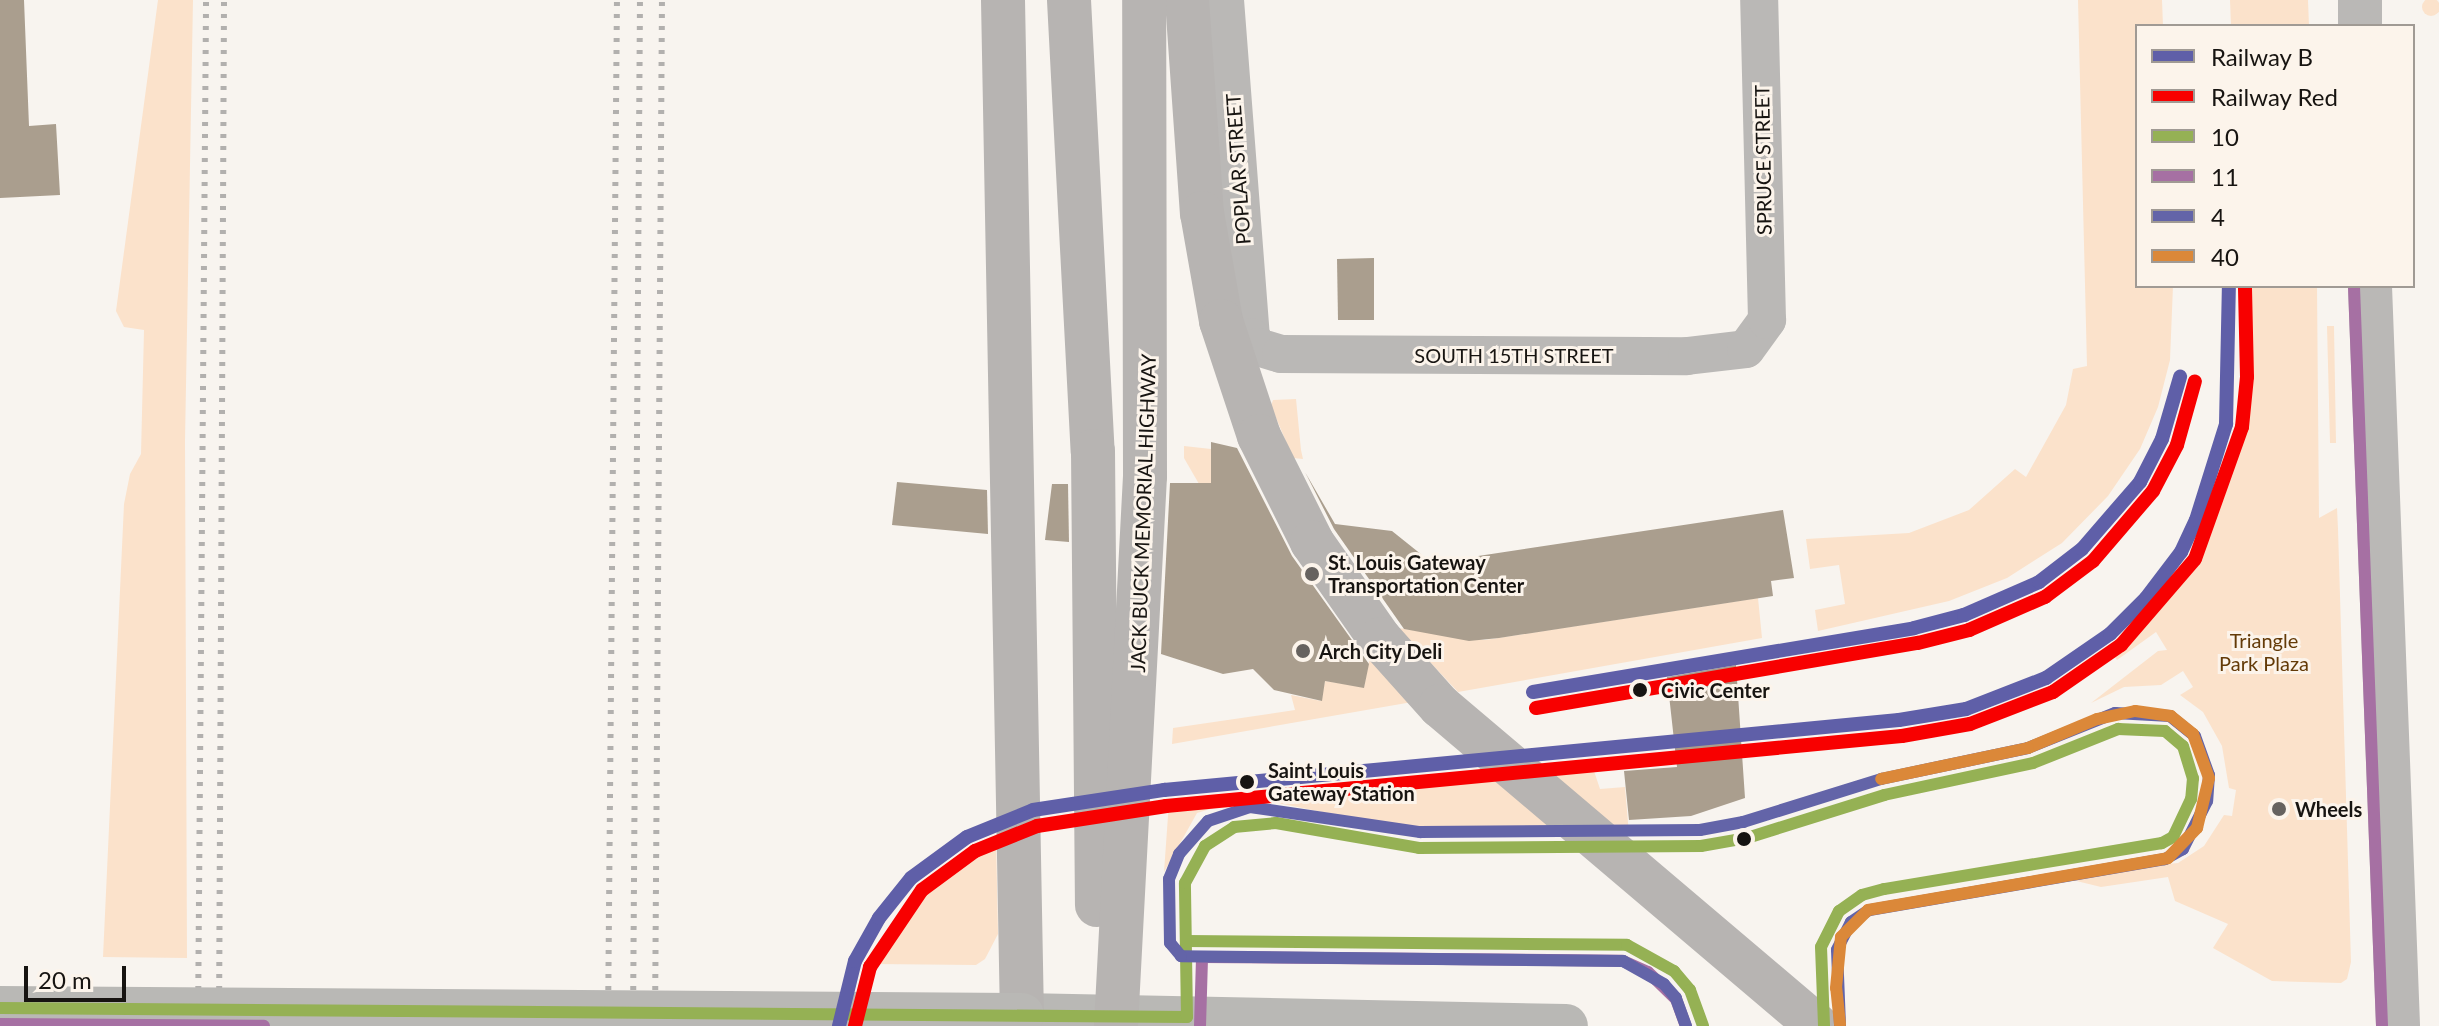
<!DOCTYPE html>
<html>
<head>
<meta charset="utf-8">
<style>
	body { margin:0 }
	#map { position:relative; width:2439px; height:1026px; overflow:hidden; background:#f8f4ef; font-family:Lato,sans-serif }
	div>[style] { position:absolute }
	[style*='--x'] { left:calc(var(--x)*1px); top:calc(var(--y)*1px); width:calc(var(--w)*1px); rotate:calc(var(--a)*1deg) }
	.green>* { inset:0; background:#fbe2cb }
	.round { border-radius:50% }
	.building>* { inset:0; background:#aa9e8e }
	.minor>* { height:38px; margin:-19px; padding:0 19px; transform-origin:19px; border-radius:19px; background:#bab8b6 }
	.tertiary>* { height:44px; margin:-22px; padding:0 22px; transform-origin:22px; border-radius:22px; background:#bab8b6 }
	.secondary>* { height:44px; margin:-22px; padding:0 22px; transform-origin:22px; border-radius:22px; background:#b9b8b5 }
	.motorway>* { height:44px; margin:-22px; padding:0 22px; transform-origin:22px; border-radius:22px; background:#b7b4b2 }
	.rail>* { height:6px; margin-top:-3px; transform-origin:0; background:repeating-linear-gradient(90deg,#b2b0ae 0 4px,transparent 0 12px) }
	.secondary-bridge>* { height:44px; margin:-22px; padding:0 22px; transform-origin:22px; border-radius:22px; background:#b9b8b5 }
	.motorway-bridge>* { height:44px; margin:-22px; padding:0 22px; transform-origin:22px; border-radius:22px; background:#b7b4b2 }
	.bus-1>* { height:12px; margin:-6px; padding:0 6px; transform-origin:6px; border-radius:6px; background:#95b154 }
	.bus-2>* { height:12px; margin:-6px; padding:0 6px; transform-origin:6px; border-radius:6px; background:#a670a3 }
	.bus-3>* { height:12px; margin:-6px; padding:0 6px; transform-origin:6px; border-radius:6px; background:#6364a8 }
	.bus-4>* { height:12px; margin:-6px; padding:0 6px; transform-origin:6px; border-radius:6px; background:#db8839 }
	.rail-1>* { height:14px; margin:-7px; padding:0 7px; transform-origin:7px; border-radius:7px; background:#5f5fa8 }
	.rail-2>* { height:14px; margin:-7px; padding:0 7px; transform-origin:7px; border-radius:7px; background:#f80000 }
	.dots>* { width:22px; height:22px; translate:-50% -50%; box-sizing:border-box; border:4px solid #fcf4eb; border-radius:50% }
	span { translate:-50% -50%; white-space:nowrap; text-align:center; line-height:1.15; -webkit-text-stroke:6px #fcf4eb; paint-order:stroke }
	.street-label { font-size:20px; color:#171411 }
	.poi-label { font-size:20px; color:#171411; font-weight:700 }
	.left { translate:0 -50%; text-align:left }
	.park-label { font-size:20px; color:#643b08 }
	.stop-label { font-size:20px; color:#171411; font-weight:700 }
	.legend { position:absolute; left:2135px; top:24px; width:280px; height:264px; box-sizing:border-box; background:#fcf4eb; border:2px solid #a09a94; margin:0; padding:10px 14px; list-style:none; font-size:24px; color:#171411 }
	.legend li { display:flex; align-items:center; gap:16px; height:40px }
	.legend b { width:40px; border:2px solid #a09a94 }
	.scale { position:absolute; left:24px; top:966px; width:102px; height:36px; box-sizing:border-box; border:4px solid #171411; border-top:0; padding-left:10px; font-size:24px; line-height:28px; white-space:nowrap; color:#171411; -webkit-text-stroke:6px #fcf4eb; paint-order:stroke }
</style>
</head>
<body>
<div id="map">
	<div class="green">
		<div class="round" style="left:2422px;top:-2px;width:18px;height:18px"></div>
		<div style="clip-path:polygon(158px 0,193px 0,185px 441px,187px 958px,103px 957px,124px 504px,130px 474px,141px 454px,144px 330px,124px 327px,116px 311px)"></div>
		<div style="clip-path:polygon(2078px 0,2162px 0,2163px 26px,2137px 26px,2137px 286px,2173px 286px,2170px 360px,2158px 407px,2140px 449px,2108px 496px,2062px 543px,2007px 578px,1949px 601px,1818px 631px,1815px 610px,1845px 604px,1839px 565px,1810px 569px,1806px 539px,1909px 533px,1969px 510px,2015px 469px,2026px 477px,2066px 405px,2073px 369px,2087px 366px)"></div>
		<div style="clip-path:polygon(2230px 0,2308px 0,2309px 26px,2231px 26px)"></div>
		<div style="clip-path:polygon(2241px 286px,2317px 286px,2319px 518px,2337px 508px,2338px 529px,2351px 962px,2347px 979px,2341px 983px,2272px 981px,2213px 948px,2228px 924px,2175px 901px,2168px 877px,2101px 887px,2052px 875px,2178px 863px,2204px 846px,2224px 815px,2232px 816px,2236px 790px,2229px 788px,2222px 746px,2203px 712px,2180px 695px,2193px 687px,2183px 671px,2161px 685px,2124px 687px,2091px 703px,2158px 651px,2167px 650px,2156px 632px,2117px 660px,2112px 653px,2162px 605px,2200px 551px,2224px 498px,2241px 441px)"></div>
		<div style="clip-path:polygon(2327px 326px,2334px 326px,2336px 443px,2330px 443px)"></div>
		<div style="clip-path:polygon(1296px 399px,1301px 450px,1303px 459px,1293px 458px,1271px 406px,1273px 400px)"></div>
		<div style="clip-path:polygon(1184px 446px,1211px 449px,1216px 489px,1199px 484px,1184px 458px)"></div>
		<div style="clip-path:polygon(1758px 598px,1762px 638px,1458px 692px,1398px 628px,1485px 640px)"></div>
		<div style="clip-path:polygon(1371px 651px,1418px 701px,1172px 744px,1173px 728px,1295px 710px,1291px 695px,1321px 701px,1325px 681px,1364px 687px)"></div>
		<div style="clip-path:polygon(1592px 765px,1600px 789px,1625px 787px,1629px 834px,1422px 832px,1258px 799px,1236px 801px,1197px 813px,1164px 872px,1169px 802px)"></div>
		<div style="clip-path:polygon(996px 840px,998px 934px,985px 959px,976px 965px,874px 964px,896px 922px,928px 887px)"></div>
		<div style="clip-path:polygon(1367px 956px,1618px 960px,1617px 965px,1366px 961px)"></div>
	</div>
	<div class="building">
		<div style="clip-path:polygon(0 0,24px 0,29px 126px,56px 124px,60px 195px,0 198px)"></div>
		<div style="clip-path:polygon(1374px 258px,1374px 320px,1338px 320px,1337px 259px)"></div>
		<div style="clip-path:polygon(1211px 442px,1237px 448px,1292px 556px,1369px 664px,1364px 688px,1325px 681px,1322px 701px,1274px 690px,1253px 669px,1223px 674px,1161px 654px,1170px 483px,1211px 483px)"></div>
		<div style="clip-path:polygon(1305px 472px,1335px 524px,1392px 531px,1432px 563px,1783px 510px,1794px 578px,1771px 581px,1773px 596px,1499px 638px,1469px 641px,1404px 629px,1334px 529px)"></div>
		<div style="clip-path:polygon(897px 482px,987px 490px,988px 534px,892px 525px)"></div>
		<div style="clip-path:polygon(1052px 484px,1068px 484px,1069px 542px,1045px 540px)"></div>
		<div style="clip-path:polygon(1736px 665px,1745px 798px,1691px 816px,1629px 820px,1624px 771px,1677px 767px,1667px 677px)"></div>
	</div>
	<div class="minor">
		<div style="--x:1225;--y:0;--w:338;--a:85.6"></div>
		<div style="--x:1251;--y:337;--w:12;--a:55"></div>
		<div style="--x:1258;--y:347;--w:24;--a:17"></div>
		<div style="--x:1281;--y:354;--w:406;--a:0.3"></div>
		<div style="--x:1687;--y:356;--w:59;--a:-6.8"></div>
		<div style="--x:1746;--y:349;--w:36;--a:-54"></div>
		<div style="--x:1767;--y:320;--w:320;--a:-91.4"></div>
	</div>
	<div class="tertiary">
		<div style="--x:2360;--y:0;--w:26;--a:90"></div>
		<div style="--x:2370;--y:286;--w:741;--a:87.83"></div>
	</div>
	<div class="secondary">
		<div style="--x:1022;--y:1015;--w:544;--a:1.16"></div>
	</div>
	<div class="motorway">
		<div style="--x:1003;--y:0;--w:1015;--a:88.93"></div>
		<div style="--x:1187;--y:0;--w:214;--a:86"></div>
		<div style="--x:1202;--y:213;--w:110;--a:80"></div>
		<div style="--x:1221;--y:321;--w:121;--a:71.7"></div>
		<div style="--x:1259;--y:436;--w:119;--a:63.4"></div>
		<div style="--x:1312;--y:542;--w:118;--a:55"></div>
		<div style="--x:1380;--y:639;--w:90;--a:48.2"></div>
		<div style="--x:1440;--y:706;--w:494;--a:40.3"></div>
	</div>
	<div class="rail">
		<div style="--x:198;--y:1026;--w:1026;--a:-89.55"></div>
		<div style="--x:219;--y:1026;--w:1026;--a:-89.72"></div>
		<div style="--x:608;--y:1026;--w:1026;--a:-89.5"></div>
		<div style="--x:633;--y:1026;--w:1026;--a:-89.61"></div>
		<div style="--x:655;--y:1026;--w:1026;--a:-89.61"></div>
	</div>
	<div class="secondary-bridge">
		<div style="--x:0;--y:1008;--w:1022;--a:0.39"></div>
	</div>
	<div class="motorway-bridge">
		<div style="--x:1069;--y:0;--w:452;--a:87"></div>
		<div style="--x:1093;--y:451;--w:454;--a:89.5"></div>
		<div style="--x:1116;--y:1026;--w:551;--a:-86.98"></div>
		<div style="--x:1145;--y:476;--w:476;--a:-90.1"></div>
	</div>
	<div class="bus-1">
		<div style="--x:1186;--y:941;--w:441;--a:0.5"></div>
		<div style="--x:1627;--y:945;--w:54;--a:29"></div>
		<div style="--x:1674;--y:971;--w:25;--a:50"></div>
		<div style="--x:1690;--y:990;--w:38;--a:70"></div>
		<div style="--x:0;--y:1008;--w:1187;--a:0.43"></div>
		<div style="--x:1187;--y:1017;--w:134;--a:-90.9"></div>
		<div style="--x:1185;--y:883;--w:42;--a:-61.6"></div>
		<div style="--x:1205;--y:846;--w:35;--a:-33"></div>
		<div style="--x:1234;--y:827;--w:42;--a:-5.4"></div>
		<div style="--x:1276;--y:823;--w:145;--a:9.9"></div>
		<div style="--x:1419;--y:848;--w:282;--a:-0.4"></div>
		<div style="--x:1701;--y:846;--w:47;--a:-9.9"></div>
		<div style="--x:1747;--y:838;--w:144;--a:-17.4"></div>
		<div style="--x:1884;--y:795;--w:152;--a:-12.1"></div>
		<div style="--x:2033;--y:763;--w:92;--a:-21.8"></div>
		<div style="--x:2118;--y:729;--w:47;--a:2.4"></div>
		<div style="--x:2165;--y:731;--w:23;--a:40"></div>
		<div style="--x:2183;--y:746;--w:34;--a:73"></div>
		<div style="--x:2193;--y:778;--w:21;--a:95"></div>
		<div style="--x:2191;--y:799;--w:42;--a:115.3"></div>
		<div style="--x:2173;--y:837;--w:13;--a:151"></div>
		<div style="--x:2162;--y:843;--w:282;--a:170.6"></div>
		<div style="--x:1884;--y:889;--w:23;--a:165"></div>
		<div style="--x:1862;--y:895;--w:28;--a:145"></div>
		<div style="--x:1839;--y:911;--w:40;--a:116.6"></div>
		<div style="--x:1821;--y:947;--w:79;--a:87.8"></div>
	</div>
	<div class="bus-2">
		<div style="--x:2354;--y:287;--w:740;--a:87.83"></div>
		<div style="--x:0;--y:1024;--w:264;--a:0.4"></div>
		<div style="--x:1200;--y:1026;--w:69;--a:-88.3"></div>
		<div style="--x:1202;--y:957;--w:421;--a:0.5"></div>
		<div style="--x:1623;--y:961;--w:27;--a:24"></div>
		<div style="--x:1648;--y:972;--w:39;--a:44"></div>
		<div style="--x:1676;--y:999;--w:29;--a:70"></div>
	</div>
	<div class="bus-3">
		<div style="--x:1686;--y:1026;--w:30;--a:-110"></div>
		<div style="--x:1676;--y:998;--w:18;--a:-131"></div>
		<div style="--x:1664;--y:984;--w:47;--a:-150.7"></div>
		<div style="--x:1623;--y:961;--w:442;--a:-179.4"></div>
		<div style="--x:1181;--y:956;--w:17;--a:-130"></div>
		<div style="--x:1170;--y:943;--w:64;--a:-90.9"></div>
		<div style="--x:1169;--y:879;--w:27;--a:-68"></div>
		<div style="--x:1179;--y:854;--w:44;--a:-48.7"></div>
		<div style="--x:1208;--y:821;--w:44;--a:-18.4"></div>
		<div style="--x:1250;--y:807;--w:172;--a:8.4"></div>
		<div style="--x:1420;--y:832;--w:280;--a:-0.4"></div>
		<div style="--x:1700;--y:830;--w:44;--a:-10.5"></div>
		<div style="--x:1743;--y:822;--w:145;--a:-17.3"></div>
		<div style="--x:1881;--y:779;--w:150;--a:-11.9"></div>
		<div style="--x:2028;--y:748;--w:94;--a:-21.9"></div>
		<div style="--x:2115;--y:713;--w:55;--a:3.1"></div>
		<div style="--x:2170;--y:716;--w:32;--a:39"></div>
		<div style="--x:2195;--y:736;--w:41;--a:70.3"></div>
		<div style="--x:2209;--y:775;--w:26;--a:94"></div>
		<div style="--x:2207;--y:801;--w:54;--a:116.6"></div>
		<div style="--x:2183;--y:849;--w:21;--a:151"></div>
		<div style="--x:2165;--y:859;--w:300;--a:170.2"></div>
		<div style="--x:1869;--y:910;--w:22;--a:146"></div>
		<div style="--x:1851;--y:922;--w:31;--a:117"></div>
		<div style="--x:1837;--y:950;--w:75;--a:87.7"></div>
	</div>
	<div class="bus-4">
		<div style="--x:1840;--y:1024;--w:36;--a:-96"></div>
		<div style="--x:1836;--y:988;--w:51;--a:-84.4"></div>
		<div style="--x:1841;--y:937;--w:38;--a:-45"></div>
		<div style="--x:1868;--y:910;--w:304;--a:-9.8"></div>
		<div style="--x:2168;--y:858;--w:42;--a:-46"></div>
		<div style="--x:2197;--y:828;--w:51;--a:-76.5"></div>
		<div style="--x:2209;--y:778;--w:47;--a:-110"></div>
		<div style="--x:2193;--y:734;--w:28;--a:-141"></div>
		<div style="--x:2171;--y:716;--w:36;--a:-172"></div>
		<div style="--x:2135;--y:711;--w:39;--a:168"></div>
		<div style="--x:2097;--y:719;--w:75;--a:157.2"></div>
		<div style="--x:2028;--y:748;--w:150;--a:168.1"></div>
	</div>
	<div class="rail-1">
		<div style="--x:1533;--y:692;--w:386;--a:-9.5"></div>
		<div style="--x:1914;--y:628;--w:52;--a:-14.6"></div>
		<div style="--x:1964;--y:615;--w:82;--a:-23.7"></div>
		<div style="--x:2039;--y:582;--w:54;--a:-37.5"></div>
		<div style="--x:2082;--y:549;--w:89;--a:-49.1"></div>
		<div style="--x:2140;--y:482;--w:48;--a:-62.9"></div>
		<div style="--x:2162;--y:439;--w:65;--a:-73.8"></div>
		<div style="--x:839;--y:1026;--w:67;--a:-76.2"></div>
		<div style="--x:855;--y:961;--w:49;--a:-60.8"></div>
		<div style="--x:879;--y:918;--w:51;--a:-51.3"></div>
		<div style="--x:911;--y:878;--w:69;--a:-36.2"></div>
		<div style="--x:967;--y:837;--w:71;--a:-22.2"></div>
		<div style="--x:1033;--y:810;--w:133;--a:-8.7"></div>
		<div style="--x:1164;--y:790;--w:738;--a:-5.44"></div>
		<div style="--x:1899;--y:720;--w:68;--a:-9.3"></div>
		<div style="--x:1966;--y:709;--w:86;--a:-21.2"></div>
		<div style="--x:2046;--y:678;--w:78;--a:-34.5"></div>
		<div style="--x:2110;--y:634;--w:51;--a:-45"></div>
		<div style="--x:2146;--y:598;--w:58;--a:-52.7"></div>
		<div style="--x:2181;--y:552;--w:35;--a:-65"></div>
		<div style="--x:2196;--y:520;--w:101;--a:-72.6"></div>
		<div style="--x:2226;--y:424;--w:138;--a:-88.8"></div>
	</div>
	<div class="rail-2">
		<div style="--x:1536;--y:708;--w:387;--a:-9.7"></div>
		<div style="--x:1918;--y:643;--w:53;--a:-14.3"></div>
		<div style="--x:1969;--y:630;--w:83;--a:-23.5"></div>
		<div style="--x:2045;--y:597;--w:60;--a:-36.9"></div>
		<div style="--x:2093;--y:561;--w:92;--a:-49.4"></div>
		<div style="--x:2153;--y:491;--w:52;--a:-62.4"></div>
		<div style="--x:2177;--y:445;--w:66;--a:-74.3"></div>
		<div style="--x:855;--y:1026;--w:61;--a:-75.7"></div>
		<div style="--x:870;--y:967;--w:93;--a:-56"></div>
		<div style="--x:922;--y:890;--w:66;--a:-36.3"></div>
		<div style="--x:975;--y:851;--w:67;--a:-22"></div>
		<div style="--x:1037;--y:826;--w:131;--a:-8.8"></div>
		<div style="--x:1166;--y:806;--w:739;--a:-5.43"></div>
		<div style="--x:1902;--y:736;--w:69;--a:-10"></div>
		<div style="--x:1970;--y:724;--w:89;--a:-21.1"></div>
		<div style="--x:2053;--y:692;--w:83;--a:-34.7"></div>
		<div style="--x:2121;--y:645;--w:113;--a:-49.3"></div>
		<div style="--x:2195;--y:559;--w:140;--a:-70.4"></div>
		<div style="--x:2242;--y:427;--w:50;--a:-84.3"></div>
		<div style="--x:2247;--y:377;--w:91;--a:-91.3"></div>
	</div>
	<div class="dots">
		<div style="left:1312px;top:574px;background:#66625f"></div>
		<div style="left:1303px;top:651px;background:#66625f"></div>
		<div style="left:1640px;top:690px;background:#171411"></div>
		<div style="left:1247px;top:782px;background:#171411"></div>
		<div style="left:2279px;top:809px;background:#66625f"></div>
		<div style="left:1744px;top:839px;background:#171411"></div>
	</div>
	<div class="street-label">
		<span style="left:1763px;top:160px;rotate:-91deg">SPRUCE STREET</span>
		<span style="left:1238px;top:169px;rotate:-94deg">POPLAR STREET</span>
		<span style="left:1514px;top:355px">SOUTH 15TH STREET</span>
		<span style="left:1143px;top:513px;rotate:-88deg">JACK BUCK MEMORIAL HIGHWAY</span>
	</div>
	<div class="poi-label">
		<span class="left" style="left:1328px;top:574px">St. Louis Gateway<br>Transportation Center</span>
		<span class="left" style="left:1319px;top:651px">Arch City Deli</span>
		<span class="left" style="left:2295px;top:809px">Wheels</span>
	</div>
	<div class="park-label">
		<span style="left:2264px;top:652px">Triangle<br>Park Plaza</span>
	</div>
	<div class="stop-label">
		<span class="left" style="left:1661px;top:690px">Civic Center</span>
		<span class="left" style="left:1268px;top:782px">Saint Louis<br>Gateway Station</span>
	</div>
	<ul class="legend">
	<li><b style="height:10px;background:#5f5fa8"></b>Railway B</li>
	<li><b style="height:10px;background:#f80000"></b>Railway Red</li>
	<li><b style="height:10px;background:#95b154"></b>10</li>
	<li><b style="height:10px;background:#a670a3"></b>11</li>
	<li><b style="height:10px;background:#6364a8"></b>4</li>
	<li><b style="height:10px;background:#db8839"></b>40</li>
	</ul>
	<div class="scale">20 m</div>
</div>
</body>
</html>
